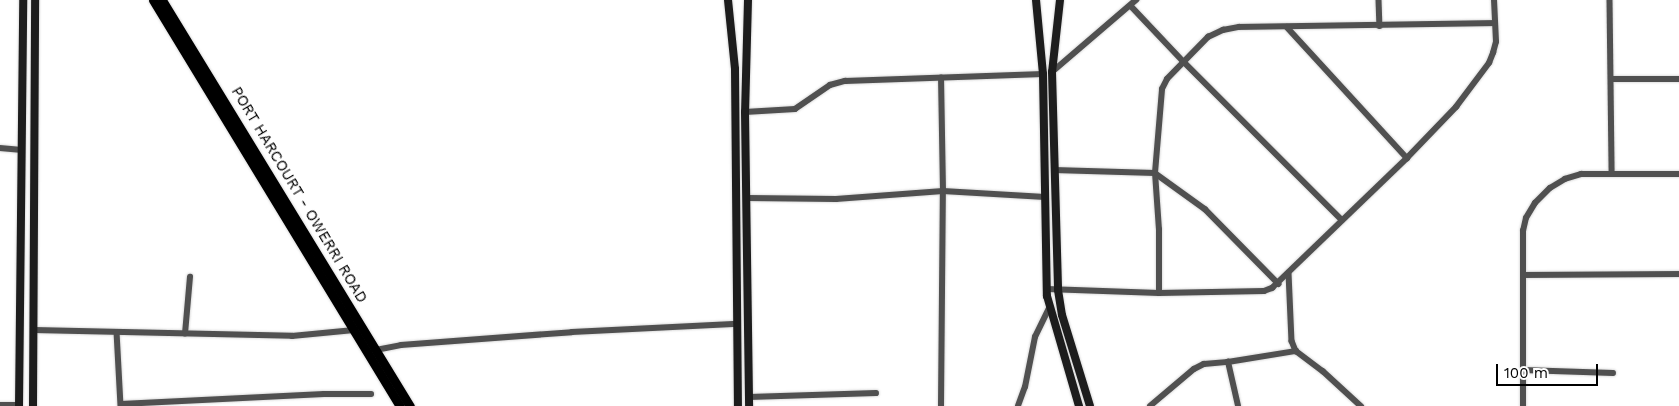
<!DOCTYPE html>
<html>
<head>
<meta charset="utf-8">
<style>
	body { margin:0 }
	#map { position:relative; width:1679px; height:406px; overflow:hidden; background:#fff; font-family:"Work Sans",sans-serif }
	div>[style] { position:absolute }
	[style*='--x'] { left:calc(var(--x)*1px); top:calc(var(--y)*1px); width:calc(var(--w)*1px); rotate:calc(var(--a)*1deg) }
	.roads { filter:drop-shadow(0 0 1px #dbdbdb) drop-shadow(0 0 1px #dbdbdb) }
	.street>* { height:5.5px; margin:-2.75px; padding:0 2.75px; transform-origin:2.75px; border-radius:2.75px; background:#505050 }
	.secondary>* { height:8px; margin:-4px; padding:0 4px; transform-origin:4px; border-radius:4px; background:#1d1d1d }
	.primary>* { height:9px; margin:-4.5px; padding:0 4.5px; transform-origin:4.5px; border-radius:4.5px; background:#000 }
	span { translate:-50% -50%; white-space:nowrap; text-align:center; line-height:1.15; -webkit-text-stroke:5px #fff; paint-order:stroke }
	.street-label { font-size:15px; color:#000 }
	.scale { position:absolute; left:1496px; top:364px; width:102px; height:22px; box-sizing:border-box; border:2px solid #000; border-top:0; padding-left:6px; font-size:15px; line-height:18px; white-space:nowrap; color:#000; -webkit-text-stroke:4px #fff; paint-order:stroke }
</style>
</head>
<body>
<div id="map">
	<div class="roads">
		<div class="street">
			<div style="--x:1379;--y:0;--w:26;--a:88"></div>
			<div style="--x:1610;--y:0;--w:174;--a:89.3"></div>
			<div style="--x:1131;--y:6;--w:76;--a:46.6"></div>
			<div style="--x:1183;--y:61;--w:223;--a:45"></div>
			<div style="--x:1287;--y:27;--w:178;--a:47.5"></div>
			<div style="--x:1052;--y:72;--w:111;--a:-40.6"></div>
			<div style="--x:1611;--y:79;--w:68;--a:0"></div>
			<div style="--x:745;--y:112;--w:50;--a:-3.4"></div>
			<div style="--x:795;--y:109;--w:42;--a:-34.4"></div>
			<div style="--x:830;--y:85;--w:16;--a:-15"></div>
			<div style="--x:845;--y:81;--w:198;--a:-2"></div>
			<div style="--x:0;--y:148;--w:22;--a:5"></div>
			<div style="--x:1054;--y:170;--w:101;--a:1.7"></div>
			<div style="--x:1155;--y:173;--w:62;--a:35.8"></div>
			<div style="--x:1205;--y:209;--w:105;--a:45.4"></div>
			<div style="--x:747;--y:198;--w:89;--a:0.6"></div>
			<div style="--x:836;--y:199;--w:107;--a:-4.3"></div>
			<div style="--x:943;--y:191;--w:102;--a:3.4"></div>
			<div style="--x:1289;--y:273;--w:68;--a:87.5"></div>
			<div style="--x:1292;--y:341;--w:11;--a:68"></div>
			<div style="--x:1296;--y:351;--w:34;--a:37"></div>
			<div style="--x:1323;--y:371;--w:52;--a:42.6"></div>
			<div style="--x:1523;--y:275;--w:156;--a:-0.4"></div>
			<div style="--x:1047;--y:289;--w:112;--a:2"></div>
			<div style="--x:1159;--y:293;--w:105;--a:-1.1"></div>
			<div style="--x:1264;--y:291;--w:9;--a:-21"></div>
			<div style="--x:1272;--y:288;--w:187;--a:-43.9"></div>
			<div style="--x:1407;--y:158;--w:71;--a:-46.1"></div>
			<div style="--x:1456;--y:107;--w:55;--a:-53.1"></div>
			<div style="--x:1489;--y:63;--w:11;--a:-68"></div>
			<div style="--x:1493;--y:53;--w:11;--a:-75"></div>
			<div style="--x:1496;--y:42;--w:42;--a:-92.7"></div>
			<div style="--x:1159;--y:293;--w:63;--a:-90"></div>
			<div style="--x:1159;--y:230;--w:57;--a:-94"></div>
			<div style="--x:1155;--y:173;--w:84;--a:-85.2"></div>
			<div style="--x:1162;--y:89;--w:11;--a:-63"></div>
			<div style="--x:1167;--y:79;--w:59;--a:-45.7"></div>
			<div style="--x:1208;--y:37;--w:17;--a:-25"></div>
			<div style="--x:1223;--y:30;--w:16;--a:-11"></div>
			<div style="--x:1239;--y:27;--w:256;--a:-0.9"></div>
			<div style="--x:34;--y:330;--w:258;--a:1.3"></div>
			<div style="--x:292;--y:336;--w:62;--a:-5.5"></div>
			<div style="--x:117;--y:332;--w:74;--a:86.9"></div>
			<div style="--x:185;--y:334;--w:57;--a:-85"></div>
			<div style="--x:376;--y:350;--w:25;--a:-11"></div>
			<div style="--x:401;--y:345;--w:171;--a:-4.3"></div>
			<div style="--x:572;--y:332;--w:166;--a:-2.8"></div>
			<div style="--x:1523;--y:370;--w:90;--a:1.9"></div>
			<div style="--x:749;--y:397;--w:127;--a:-1.8"></div>
			<div style="--x:121;--y:404;--w:203;--a:-2.8"></div>
			<div style="--x:324;--y:394;--w:47;--a:0"></div>
			<div style="--x:0;--y:405;--w:19;--a:0"></div>
			<div style="--x:941;--y:406;--w:215;--a:-89.5"></div>
			<div style="--x:943;--y:191;--w:113;--a:-91"></div>
			<div style="--x:1018;--y:406;--w:20;--a:-70"></div>
			<div style="--x:1025;--y:387;--w:51;--a:-78.7"></div>
			<div style="--x:1035;--y:337;--w:32;--a:-64"></div>
			<div style="--x:1150;--y:406;--w:57;--a:-40.1"></div>
			<div style="--x:1194;--y:369;--w:11;--a:-27"></div>
			<div style="--x:1204;--y:364;--w:24;--a:-5"></div>
			<div style="--x:1238;--y:406;--w:45;--a:-102.8"></div>
			<div style="--x:1228;--y:362;--w:69;--a:-9.2"></div>
			<div style="--x:1523;--y:406;--w:175;--a:-90"></div>
			<div style="--x:1523;--y:231;--w:13;--a:-77"></div>
			<div style="--x:1526;--y:218;--w:17;--a:-59"></div>
			<div style="--x:1535;--y:203;--w:21;--a:-45"></div>
			<div style="--x:1550;--y:188;--w:17;--a:-31"></div>
			<div style="--x:1565;--y:179;--w:17;--a:-17"></div>
			<div style="--x:1581;--y:174;--w:98;--a:0"></div>
		</div>
		<div class="secondary">
			<div style="--x:728;--y:0;--w:69;--a:84.2"></div>
			<div style="--x:735;--y:69;--w:337;--a:89.5"></div>
			<div style="--x:748;--y:0;--w:112;--a:91.5"></div>
			<div style="--x:745;--y:112;--w:294;--a:89.2"></div>
			<div style="--x:1036;--y:0;--w:74;--a:84.6"></div>
			<div style="--x:1043;--y:74;--w:222;--a:89"></div>
			<div style="--x:1047;--y:296;--w:115;--a:73.8"></div>
			<div style="--x:1060;--y:0;--w:72;--a:96.3"></div>
			<div style="--x:1052;--y:72;--w:218;--a:88.4"></div>
			<div style="--x:1058;--y:290;--w:25;--a:81"></div>
			<div style="--x:1062;--y:315;--w:95;--a:72.9"></div>
			<div style="--x:19;--y:406;--w:406;--a:-89.4"></div>
			<div style="--x:33;--y:406;--w:406;--a:-89.7"></div>
		</div>
		<div class="primary">
			<div style="--x:153;--y:0;--w:475;--a:58.7"></div>
			<div style="--x:162;--y:0;--w:476;--a:58.6"></div>
		</div>
	</div>
	<div class="street-label">
		<span style="left:299px;top:195px;rotate:59deg">PORT HARCOURT - OWERRI ROAD</span>
	</div>
	<div class="scale">100 m</div>
</div>
</body>
</html>
